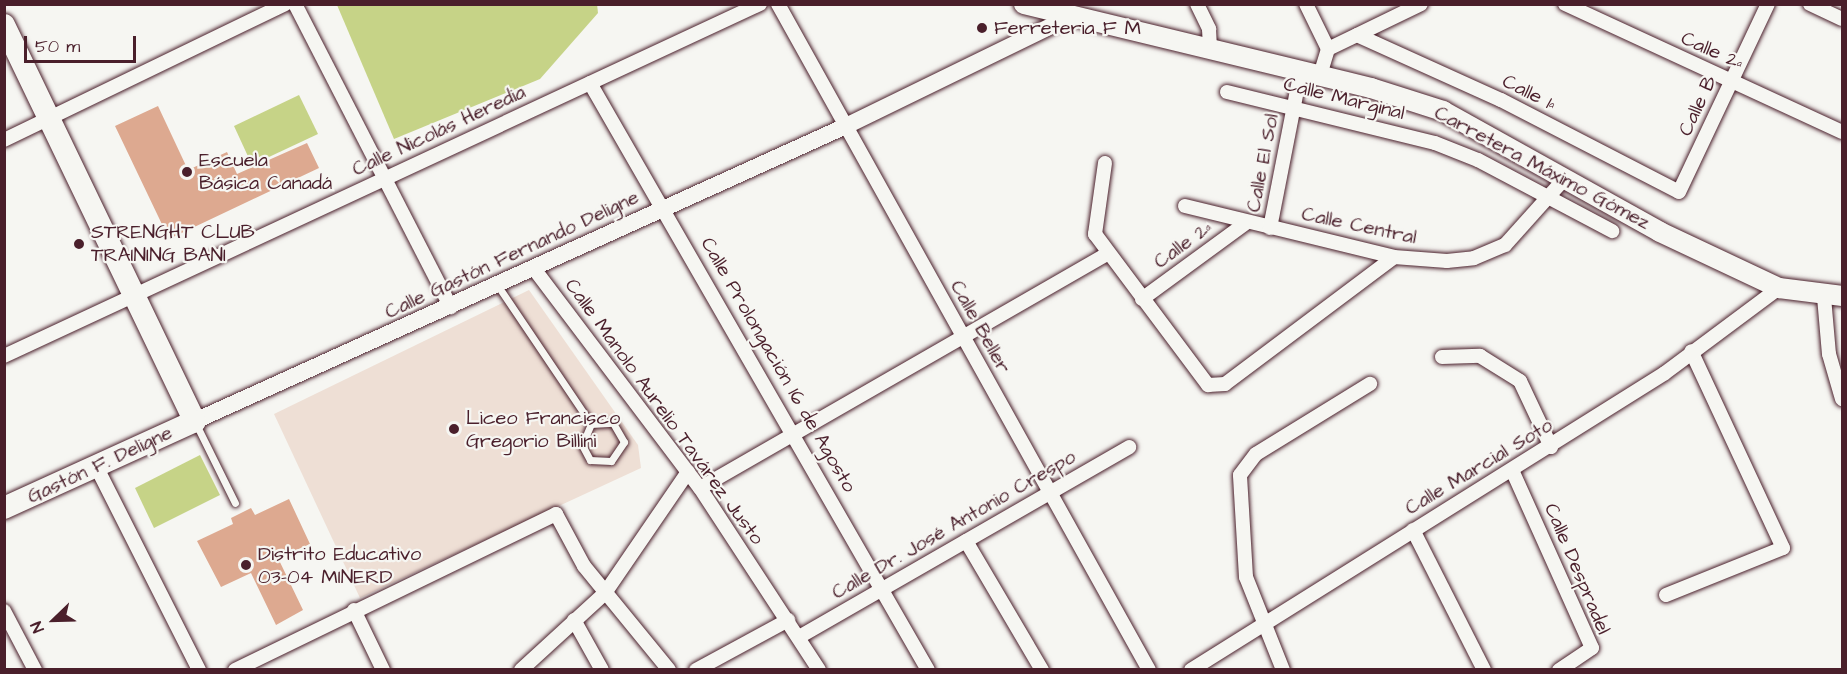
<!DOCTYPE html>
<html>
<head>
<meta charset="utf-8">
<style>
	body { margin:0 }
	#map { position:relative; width:1847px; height:674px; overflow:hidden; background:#f6f6f2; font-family:"Architects Daughter",sans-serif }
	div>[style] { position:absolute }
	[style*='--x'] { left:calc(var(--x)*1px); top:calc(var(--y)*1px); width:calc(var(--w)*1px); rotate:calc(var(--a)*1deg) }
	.built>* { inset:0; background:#eedfd5 }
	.green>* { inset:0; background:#c6d387 }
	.building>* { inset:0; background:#dda990 }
	.roads { filter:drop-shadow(0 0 2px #4a1f2b) drop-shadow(0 0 2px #4a1f2b) }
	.service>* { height:7px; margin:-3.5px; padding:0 3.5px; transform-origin:3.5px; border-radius:3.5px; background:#f6f6f2 }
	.minor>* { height:14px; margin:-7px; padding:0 7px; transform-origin:7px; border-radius:7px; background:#f6f6f2 }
	.tertiary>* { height:16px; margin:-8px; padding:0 8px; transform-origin:8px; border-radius:8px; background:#f6f6f2 }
	.secondary>* { height:20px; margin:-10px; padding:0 10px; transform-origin:10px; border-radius:10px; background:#f6f6f2 }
	.primary>* { height:22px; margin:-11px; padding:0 11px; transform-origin:11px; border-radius:11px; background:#f6f6f2 }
	.dots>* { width:16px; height:16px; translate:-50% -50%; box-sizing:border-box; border:3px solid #f6f6f2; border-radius:50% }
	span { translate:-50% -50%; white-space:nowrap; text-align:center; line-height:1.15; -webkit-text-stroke:4.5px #f6f6f2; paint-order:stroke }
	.poi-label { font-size:20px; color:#4a1f2b }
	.left { translate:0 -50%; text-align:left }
	.street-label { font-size:20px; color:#4a1f2b }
	.frame { position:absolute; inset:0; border:6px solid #4a1f2b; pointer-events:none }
	.north { position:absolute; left:24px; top:590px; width:60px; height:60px; -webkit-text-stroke:4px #f6f6f2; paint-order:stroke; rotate:247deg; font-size:16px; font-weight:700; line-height:24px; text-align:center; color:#4a1f2b }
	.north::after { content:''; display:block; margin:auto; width:21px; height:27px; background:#4a1f2b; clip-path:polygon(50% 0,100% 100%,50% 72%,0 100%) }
	.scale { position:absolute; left:24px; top:36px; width:112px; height:27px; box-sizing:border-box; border:3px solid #4a1f2b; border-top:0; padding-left:8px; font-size:18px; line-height:21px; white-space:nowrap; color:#4a1f2b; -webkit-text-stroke:4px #f6f6f2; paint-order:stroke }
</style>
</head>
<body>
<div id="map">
	<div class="built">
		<div style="clip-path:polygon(529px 290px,638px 445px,641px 468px,360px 598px,274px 414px)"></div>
	</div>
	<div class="green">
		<div style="clip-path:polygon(597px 4px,598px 13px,540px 79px,394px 139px,337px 5px)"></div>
		<div style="clip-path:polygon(299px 95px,318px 134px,252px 165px,234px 126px)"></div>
		<div style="clip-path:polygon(200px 455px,220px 495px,154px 528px,135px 488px)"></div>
	</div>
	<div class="building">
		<div style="clip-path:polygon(158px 106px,188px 170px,227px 152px,237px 174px,307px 143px,319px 168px,169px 239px,115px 126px)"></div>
		<div style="clip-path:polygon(289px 499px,310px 544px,278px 558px,303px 610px,276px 625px,251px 573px,221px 587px,197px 541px,233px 524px,231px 518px,251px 508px,255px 515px)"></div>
	</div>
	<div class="roads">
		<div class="service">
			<div style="--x:498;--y:286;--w:166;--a:56"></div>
			<div style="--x:613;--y:423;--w:22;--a:60"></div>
			<div style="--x:624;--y:442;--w:23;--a:124"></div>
			<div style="--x:611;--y:461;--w:21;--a:-177"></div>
			<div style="--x:590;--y:460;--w:17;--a:-118"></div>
			<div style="--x:582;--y:445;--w:23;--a:-67"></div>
			<div style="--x:591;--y:424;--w:22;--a:-3"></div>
			<div style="--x:196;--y:424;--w:88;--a:63.7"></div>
		</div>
		<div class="minor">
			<div style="--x:295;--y:4;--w:341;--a:62.8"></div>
			<div style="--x:778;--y:4;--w:762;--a:60.88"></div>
			<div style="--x:1197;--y:4;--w:28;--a:64"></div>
			<div style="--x:1209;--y:29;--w:20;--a:87"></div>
			<div style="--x:1306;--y:4;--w:50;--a:63.9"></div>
			<div style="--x:1328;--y:49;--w:28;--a:107"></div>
			<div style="--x:1565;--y:4;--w:305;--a:24.8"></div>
			<div style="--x:1810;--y:4;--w:35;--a:25"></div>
			<div style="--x:1357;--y:35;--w:158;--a:24.3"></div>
			<div style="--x:1501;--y:100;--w:200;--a:27.3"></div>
			<div style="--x:1679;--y:192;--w:208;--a:-64.7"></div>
			<div style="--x:1328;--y:49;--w:103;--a:-25.8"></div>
			<div style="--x:590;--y:83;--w:677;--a:60.07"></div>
			<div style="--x:1227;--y:92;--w:214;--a:13.8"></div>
			<div style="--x:1435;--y:143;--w:46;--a:21.6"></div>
			<div style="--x:1478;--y:160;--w:152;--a:27.9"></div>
			<div style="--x:4;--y:140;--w:312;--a:-25.8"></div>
			<div style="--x:1105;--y:163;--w:72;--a:98"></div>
			<div style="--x:1095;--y:234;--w:189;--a:53.2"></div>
			<div style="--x:1208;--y:385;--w:17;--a:-3"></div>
			<div style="--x:1225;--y:384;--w:211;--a:-36.9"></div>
			<div style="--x:1185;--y:206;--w:215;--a:13.7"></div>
			<div style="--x:1394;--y:257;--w:53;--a:4.3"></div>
			<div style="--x:1447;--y:261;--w:27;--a:-6"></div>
			<div style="--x:1474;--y:258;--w:34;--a:-23"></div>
			<div style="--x:1505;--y:245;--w:91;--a:-48.1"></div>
			<div style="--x:1270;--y:228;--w:161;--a:-78.9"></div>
			<div style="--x:535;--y:270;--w:273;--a:52.9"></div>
			<div style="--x:700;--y:488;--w:217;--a:56.8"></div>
			<div style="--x:1824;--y:297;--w:57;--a:85"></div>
			<div style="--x:1829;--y:354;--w:47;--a:73.9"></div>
			<div style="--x:1142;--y:299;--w:129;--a:-36.2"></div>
			<div style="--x:4;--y:356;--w:834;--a:-24.97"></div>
			<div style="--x:1442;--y:357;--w:38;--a:-2"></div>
			<div style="--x:1480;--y:356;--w:47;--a:32"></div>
			<div style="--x:1520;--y:381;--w:73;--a:64.8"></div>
			<div style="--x:96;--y:466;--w:229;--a:63.2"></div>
			<div style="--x:1512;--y:470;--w:195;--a:65.8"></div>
			<div style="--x:1592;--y:648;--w:40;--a:146"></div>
			<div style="--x:700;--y:488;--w:468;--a:-29.9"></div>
			<div style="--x:1413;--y:530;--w:157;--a:63.1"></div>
			<div style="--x:966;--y:541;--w:150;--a:59.5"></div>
			<div style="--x:1666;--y:595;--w:126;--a:-21.9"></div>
			<div style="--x:1783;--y:548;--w:217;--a:-115"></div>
			<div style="--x:354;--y:610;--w:67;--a:64.2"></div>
			<div style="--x:4;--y:611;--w:67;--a:62.3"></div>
			<div style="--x:574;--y:620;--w:57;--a:60.8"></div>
			<div style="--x:799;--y:637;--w:381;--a:-29.9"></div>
			<div style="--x:235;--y:670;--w:357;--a:-25.9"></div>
			<div style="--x:556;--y:514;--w:59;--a:61.7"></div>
			<div style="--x:584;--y:566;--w:134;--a:50.7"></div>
			<div style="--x:521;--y:670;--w:114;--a:-42.5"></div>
			<div style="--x:605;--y:593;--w:147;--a:-55.6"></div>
			<div style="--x:696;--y:670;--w:105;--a:-28.5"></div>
			<div style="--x:1191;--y:670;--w:559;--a:-32.07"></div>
			<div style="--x:1665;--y:373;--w:142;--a:-36.7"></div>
			<div style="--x:1283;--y:670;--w:100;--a:-111.7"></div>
			<div style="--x:1246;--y:577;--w:102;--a:-93.4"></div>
			<div style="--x:1240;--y:475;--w:26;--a:-53"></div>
			<div style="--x:1256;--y:454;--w:134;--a:-31.6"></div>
		</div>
		<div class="tertiary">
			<div style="--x:195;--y:421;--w:715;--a:-24.38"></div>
			<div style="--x:846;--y:126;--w:251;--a:-26"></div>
		</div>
		<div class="secondary">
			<div style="--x:1024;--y:4;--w:357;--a:13.6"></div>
			<div style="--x:1371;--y:88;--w:76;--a:17.7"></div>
			<div style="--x:1443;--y:111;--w:248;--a:29.1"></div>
			<div style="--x:1660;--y:232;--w:132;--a:25.2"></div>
			<div style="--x:1779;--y:288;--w:64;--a:7.2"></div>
		</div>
		<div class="primary">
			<div style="--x:4;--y:25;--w:440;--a:64.3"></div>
			<div style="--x:195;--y:421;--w:210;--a:155.5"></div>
		</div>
	</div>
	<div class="dots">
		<div style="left:982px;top:28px;background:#4a1f2b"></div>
		<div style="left:187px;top:172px;background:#4a1f2b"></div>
		<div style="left:79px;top:244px;background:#4a1f2b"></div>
		<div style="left:454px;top:429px;background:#4a1f2b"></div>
		<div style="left:246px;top:565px;background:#4a1f2b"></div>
	</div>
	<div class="poi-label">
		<span class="left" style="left:994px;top:28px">Ferreteria F M</span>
		<span class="left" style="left:199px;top:172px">Escuela<br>Básica Canadá</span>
		<span class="left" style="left:91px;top:244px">STRENGHT CLUB<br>TRAINING BANI</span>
		<span class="left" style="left:466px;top:430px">Liceo Francisco<br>Gregorio Billini</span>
		<span class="left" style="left:258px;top:566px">Distrito Educativo<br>03-04 MINERD</span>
	</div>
	<div class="street-label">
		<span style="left:1712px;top:51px;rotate:24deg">Calle 2ª</span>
		<span style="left:1529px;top:93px;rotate:27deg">Calle 1ª</span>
		<span style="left:1344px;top:99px;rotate:14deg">Calle Marginal</span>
		<span style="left:1698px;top:106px;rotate:-65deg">Calle B</span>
		<span style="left:439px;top:131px;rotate:-25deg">Calle Nicolás Heredia</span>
		<span style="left:1263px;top:163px;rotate:-79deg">Calle El Sol</span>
		<span style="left:1542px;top:168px;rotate:28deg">Carretera Máximo Gómez</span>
		<span style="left:1359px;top:226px;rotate:12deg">Calle Central</span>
		<span style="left:1183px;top:245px;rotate:-36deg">Calle 2ª</span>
		<span style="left:512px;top:255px;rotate:-25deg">Calle Gastón Fernando Deligne</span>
		<span style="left:980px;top:327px;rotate:61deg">Calle Beller</span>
		<span style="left:778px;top:365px;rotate:60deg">Calle Prolongación 16 de Agosto</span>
		<span style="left:664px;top:412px;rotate:54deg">Calle Manolo Aurelio Tavárez Justo</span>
		<span style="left:100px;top:465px;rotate:-25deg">Gastón F. Deligne</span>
		<span style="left:1479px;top:467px;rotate:-31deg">Calle Marcial Soto</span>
		<span style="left:954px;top:525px;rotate:-30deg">Calle Dr. José Antonio Crespo</span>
		<span style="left:1577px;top:569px;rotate:67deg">Calle Despradel</span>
	</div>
	<div class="frame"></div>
	<div class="north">N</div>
	<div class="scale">50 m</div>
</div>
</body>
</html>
